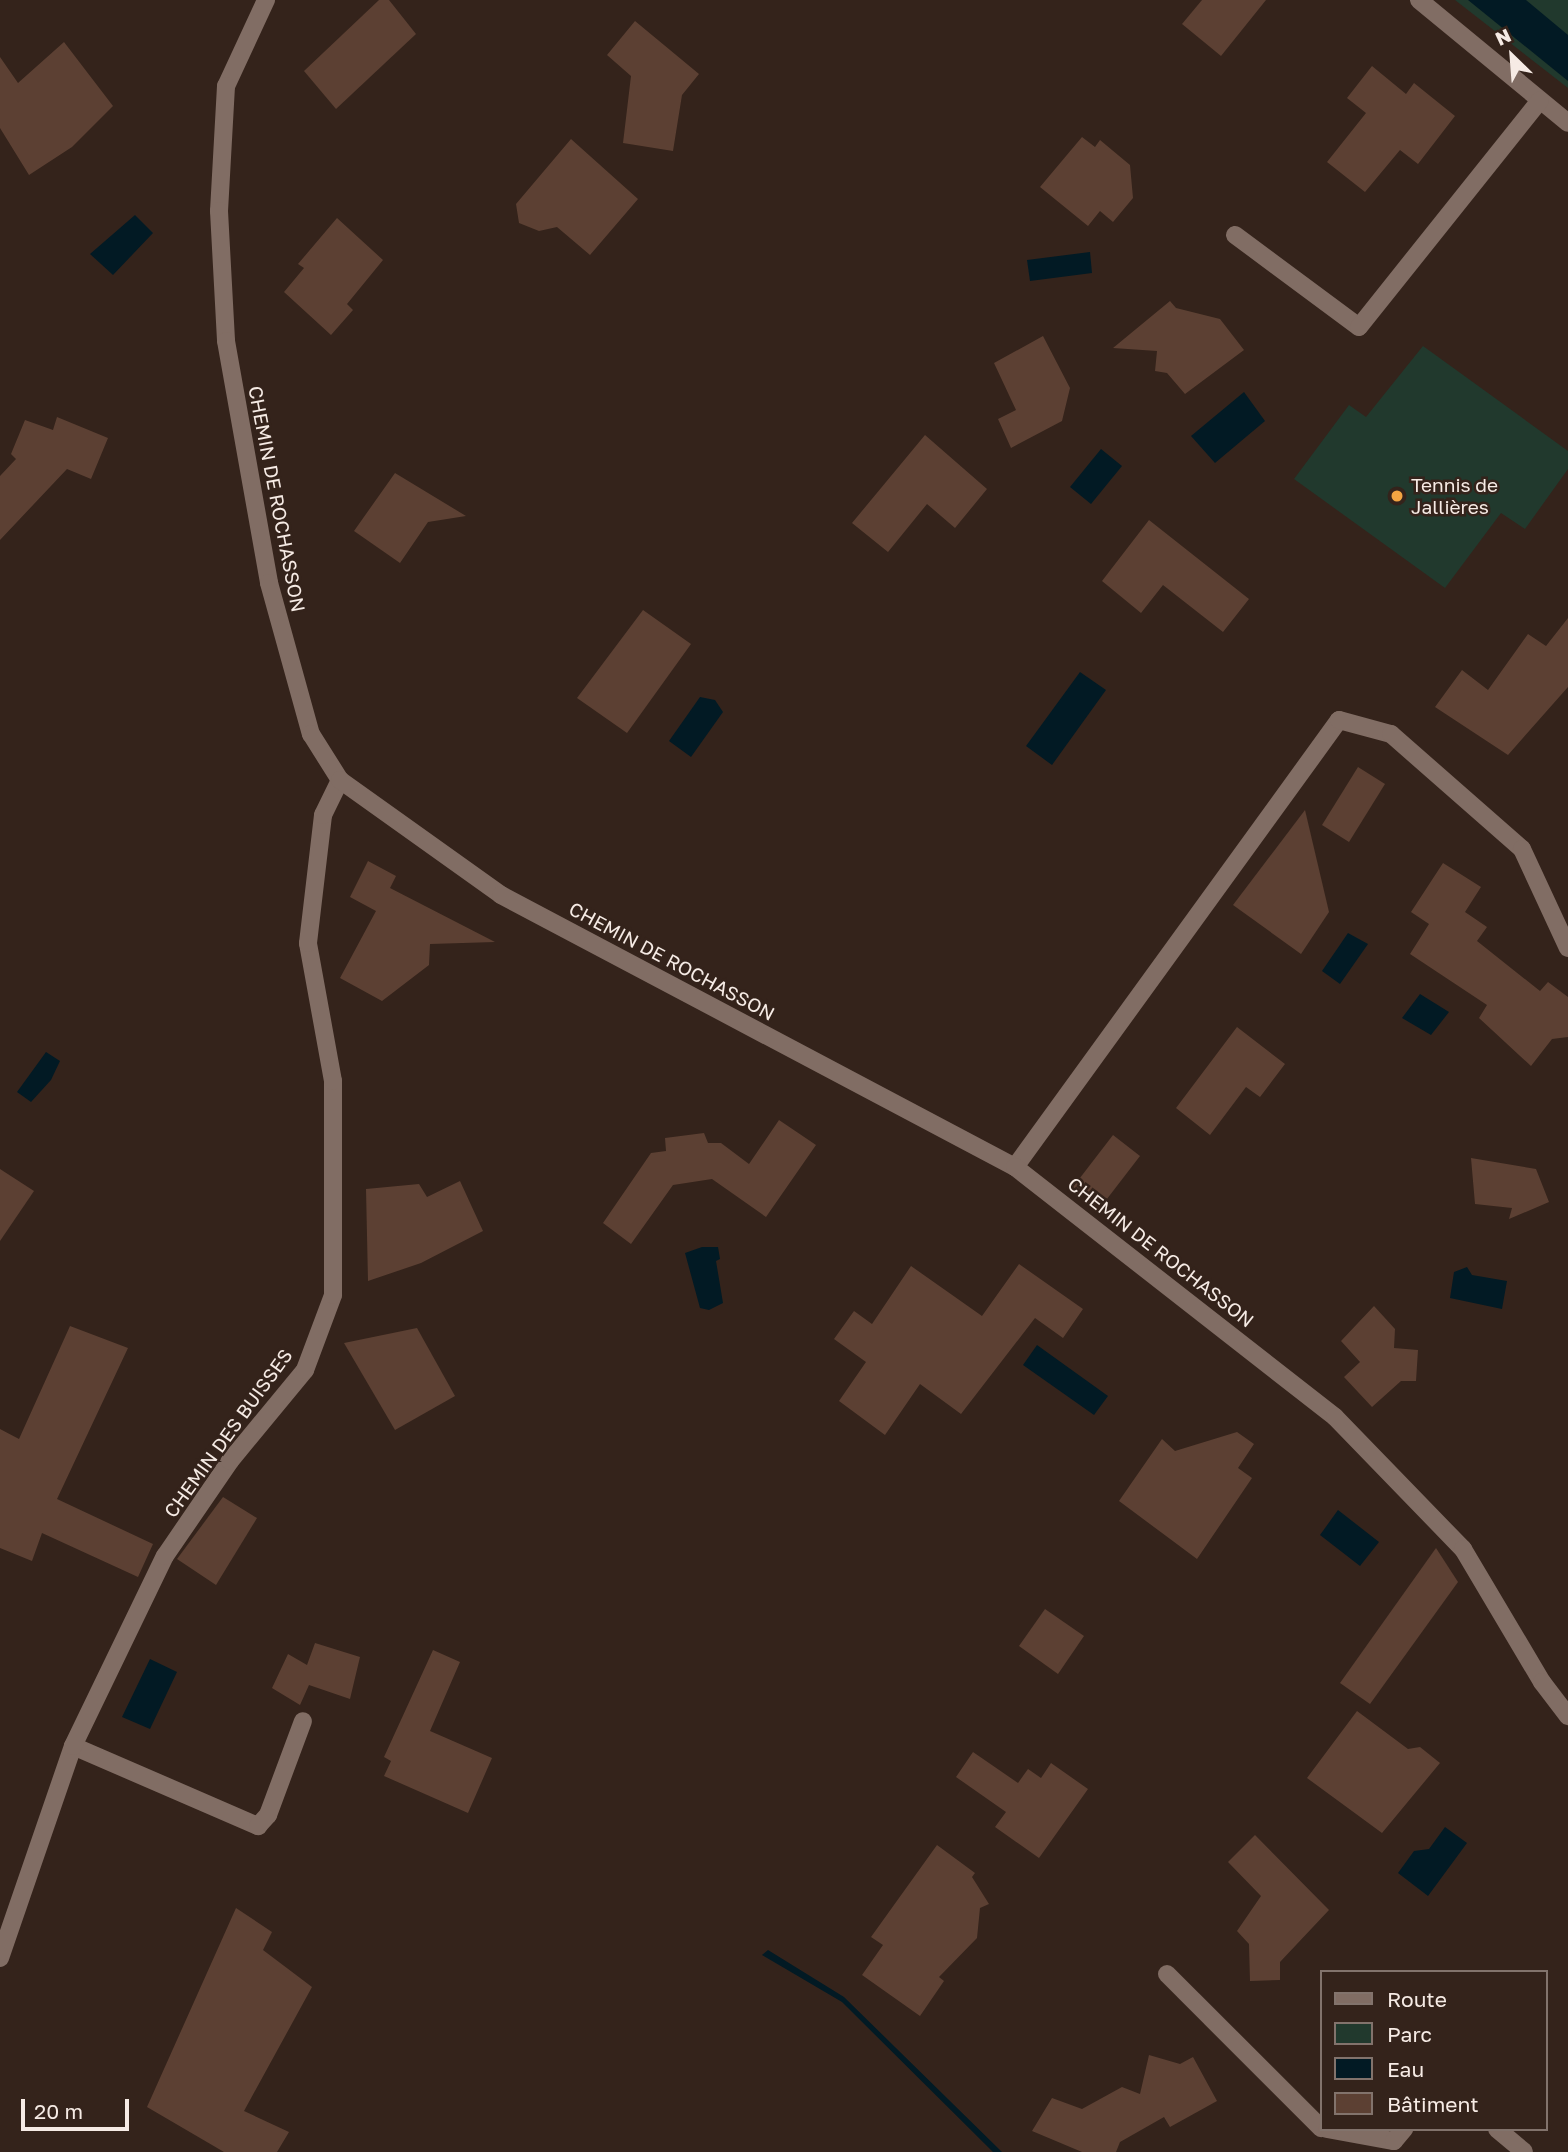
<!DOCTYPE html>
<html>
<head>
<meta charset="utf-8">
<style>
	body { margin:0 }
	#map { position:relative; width:1568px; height:2152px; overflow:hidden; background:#34231b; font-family:"Golos Text",sans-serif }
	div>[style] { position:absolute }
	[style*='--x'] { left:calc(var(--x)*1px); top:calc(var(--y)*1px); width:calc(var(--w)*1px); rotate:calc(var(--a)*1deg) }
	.green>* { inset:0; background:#21392d }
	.water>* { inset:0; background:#021a24 }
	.building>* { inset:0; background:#5c4033 }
	.minor>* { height:18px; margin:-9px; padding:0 9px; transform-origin:9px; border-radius:9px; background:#816d64 }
	.tertiary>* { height:18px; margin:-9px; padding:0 9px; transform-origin:9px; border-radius:9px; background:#816d64 }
	.dots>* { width:19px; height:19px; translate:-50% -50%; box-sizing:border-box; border:4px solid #34231b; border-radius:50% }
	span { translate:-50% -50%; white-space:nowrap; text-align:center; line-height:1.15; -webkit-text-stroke:5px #34231b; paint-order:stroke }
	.poi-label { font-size:19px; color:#f6ebe5 }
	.left { translate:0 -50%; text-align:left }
	.street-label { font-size:19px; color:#f6ebe5 }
	.legend { position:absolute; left:1320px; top:1970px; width:228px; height:161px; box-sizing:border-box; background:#34231b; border:2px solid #82736c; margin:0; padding:9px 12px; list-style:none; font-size:21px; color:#f6ebe5 }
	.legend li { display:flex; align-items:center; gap:14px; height:35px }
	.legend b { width:35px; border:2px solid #82736c }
	.north { position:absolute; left:1477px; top:21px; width:70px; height:70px; -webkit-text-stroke:5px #34231b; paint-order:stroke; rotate:335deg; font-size:19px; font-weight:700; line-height:28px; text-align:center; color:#f6ebe5 }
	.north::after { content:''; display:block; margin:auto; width:24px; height:32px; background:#f6ebe5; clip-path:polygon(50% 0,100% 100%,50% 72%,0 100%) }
	.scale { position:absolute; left:21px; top:2099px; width:108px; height:32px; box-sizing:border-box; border:4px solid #f6ebe5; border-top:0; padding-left:9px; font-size:21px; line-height:24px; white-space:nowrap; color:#f6ebe5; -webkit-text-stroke:5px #34231b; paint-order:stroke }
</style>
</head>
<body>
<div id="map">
	<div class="green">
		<div style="clip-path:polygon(1455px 0,1568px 0,1568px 88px)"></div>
		<div style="clip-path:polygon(1423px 346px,1568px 451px,1568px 469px,1525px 529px,1501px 513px,1445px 588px,1294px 479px,1349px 405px,1366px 417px)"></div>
	</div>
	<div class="water">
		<div style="clip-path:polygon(1468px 0,1526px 0,1568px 35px,1568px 81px)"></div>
		<div style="clip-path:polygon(135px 215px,153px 233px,113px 275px,90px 254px)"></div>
		<div style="clip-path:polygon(1090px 252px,1092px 273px,1030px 281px,1027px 260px)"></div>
		<div style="clip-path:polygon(1244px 392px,1265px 421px,1215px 463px,1191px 436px)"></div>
		<div style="clip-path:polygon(1101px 449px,1122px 466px,1091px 504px,1070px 487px)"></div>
		<div style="clip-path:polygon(1080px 672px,1106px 690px,1052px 765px,1026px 746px)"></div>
		<div style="clip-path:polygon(700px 697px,715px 700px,723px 712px,691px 757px,669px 741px)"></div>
		<div style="clip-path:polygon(1348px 933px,1368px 944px,1340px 984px,1322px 971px)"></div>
		<div style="clip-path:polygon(1420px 994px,1449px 1012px,1431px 1035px,1402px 1018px)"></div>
		<div style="clip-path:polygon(46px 1052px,60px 1061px,51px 1080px,31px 1102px,17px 1092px)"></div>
		<div style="clip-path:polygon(702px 1247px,718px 1247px,720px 1259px,716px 1261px,723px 1303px,709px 1310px,700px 1308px,685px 1253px)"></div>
		<div style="clip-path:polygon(1467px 1267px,1472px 1275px,1507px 1281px,1502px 1309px,1450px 1298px,1454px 1272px)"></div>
		<div style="clip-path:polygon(1037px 1345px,1108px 1396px,1094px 1415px,1023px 1365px)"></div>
		<div style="clip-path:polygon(1338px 1510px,1379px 1542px,1360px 1566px,1320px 1535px)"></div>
		<div style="clip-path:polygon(150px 1659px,177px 1672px,150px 1729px,122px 1717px)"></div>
		<div style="clip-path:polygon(1445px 1827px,1467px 1843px,1428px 1896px,1398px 1873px,1414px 1851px,1429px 1849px)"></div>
		<div style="clip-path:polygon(768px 1950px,844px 1997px,1002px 2152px,993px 2152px,842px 2002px,762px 1955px)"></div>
	</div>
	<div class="building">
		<div style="clip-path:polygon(379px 0,389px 0,416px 34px,336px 109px,304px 71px)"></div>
		<div style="clip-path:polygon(1202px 0,1266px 0,1221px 56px,1182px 24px)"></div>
		<div style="clip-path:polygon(635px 21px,699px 74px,682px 95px,673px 151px,623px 143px,631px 76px,607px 55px)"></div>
		<div style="clip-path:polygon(64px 42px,113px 106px,72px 147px,29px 175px,0 128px,0 57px,18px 83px)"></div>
		<div style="clip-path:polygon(1372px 66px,1406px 94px,1414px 83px,1455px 116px,1418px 164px,1400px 150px,1365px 192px,1327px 162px,1366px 113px,1347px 98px)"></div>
		<div style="clip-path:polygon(1082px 137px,1095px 147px,1100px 140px,1130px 165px,1133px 198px,1113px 222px,1100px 211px,1088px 226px,1040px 187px)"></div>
		<div style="clip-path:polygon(571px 139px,638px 199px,590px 255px,557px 227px,539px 231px,519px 223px,516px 204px)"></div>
		<div style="clip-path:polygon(337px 218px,383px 260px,347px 304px,353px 310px,331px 335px,284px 292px,304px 268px,298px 264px)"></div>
		<div style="clip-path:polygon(1170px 301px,1176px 308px,1220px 319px,1244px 350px,1185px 394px,1167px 373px,1155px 371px,1157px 351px,1113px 348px)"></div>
		<div style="clip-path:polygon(1043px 336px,1070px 388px,1062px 421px,1011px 448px,998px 419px,1016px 410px,994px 363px)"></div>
		<div style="clip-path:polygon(57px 417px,108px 438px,91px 479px,67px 469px,0 540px,0 476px,16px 459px,11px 454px,25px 420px,53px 430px)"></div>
		<div style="clip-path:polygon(925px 435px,987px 489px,955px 528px,927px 504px,888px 552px,852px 523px)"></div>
		<div style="clip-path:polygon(395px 473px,466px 516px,428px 522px,400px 563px,354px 531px)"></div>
		<div style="clip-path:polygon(1149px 520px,1249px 599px,1223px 632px,1163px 585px,1141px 613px,1102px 581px)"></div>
		<div style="clip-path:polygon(643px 610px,691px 644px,627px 733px,577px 698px)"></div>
		<div style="clip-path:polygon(1568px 618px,1568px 687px,1508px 755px,1435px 707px,1462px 670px,1488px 690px,1528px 634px,1546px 646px)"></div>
		<div style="clip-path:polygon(1358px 767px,1385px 784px,1349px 842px,1322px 825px)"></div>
		<div style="clip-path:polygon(1305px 810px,1329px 912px,1301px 954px,1233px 905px)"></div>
		<div style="clip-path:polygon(368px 861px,396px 876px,390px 888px,495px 942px,430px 944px,429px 965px,382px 1001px,340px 978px,376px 911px,350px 897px)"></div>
		<div style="clip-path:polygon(1443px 863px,1481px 887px,1465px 912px,1487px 927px,1477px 941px,1540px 991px,1548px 982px,1568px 997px,1568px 1037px,1552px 1039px,1531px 1066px,1479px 1018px,1487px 1005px,1410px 954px,1429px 924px,1411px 912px)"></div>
		<div style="clip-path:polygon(1237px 1027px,1285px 1064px,1260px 1097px,1246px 1087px,1210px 1135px,1176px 1108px)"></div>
		<div style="clip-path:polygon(779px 1120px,816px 1145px,766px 1217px,712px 1179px,673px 1185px,631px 1244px,603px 1223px,651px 1153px,666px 1151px,665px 1138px,704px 1133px,708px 1143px,721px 1143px,749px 1164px)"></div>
		<div style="clip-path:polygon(1113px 1135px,1140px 1156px,1100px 1208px,1073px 1187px)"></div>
		<div style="clip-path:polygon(1471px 1158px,1536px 1169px,1549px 1202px,1509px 1219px,1512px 1208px,1475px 1204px)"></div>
		<div style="clip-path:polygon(0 1169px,34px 1191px,0 1241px)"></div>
		<div style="clip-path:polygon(460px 1181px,483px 1231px,421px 1263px,368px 1281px,366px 1189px,419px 1184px,427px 1197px)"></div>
		<div style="clip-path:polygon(1019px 1264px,1083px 1309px,1063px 1338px,1035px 1318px,961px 1414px,920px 1384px,885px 1435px,839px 1401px,866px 1362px,834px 1339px,854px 1311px,872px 1324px,911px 1266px,982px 1316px)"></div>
		<div style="clip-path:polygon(1374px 1306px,1395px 1329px,1394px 1348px,1418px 1350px,1416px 1381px,1401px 1381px,1372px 1407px,1344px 1377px,1360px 1362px,1341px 1341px)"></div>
		<div style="clip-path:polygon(70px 1326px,128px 1348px,57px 1499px,153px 1544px,138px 1577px,42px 1533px,32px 1561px,0 1548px,0 1429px,19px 1439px)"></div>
		<div style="clip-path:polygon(417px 1328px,455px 1396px,395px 1430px,344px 1343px)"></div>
		<div style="clip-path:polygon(1237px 1432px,1254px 1444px,1238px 1468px,1252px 1478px,1197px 1559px,1119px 1501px,1162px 1439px,1175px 1451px)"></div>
		<div style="clip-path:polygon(223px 1497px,257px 1518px,216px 1585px,177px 1559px)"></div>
		<div style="clip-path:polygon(1436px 1548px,1458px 1582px,1370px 1704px,1340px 1683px)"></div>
		<div style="clip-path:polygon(1045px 1609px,1084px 1636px,1058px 1674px,1019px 1646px)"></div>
		<div style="clip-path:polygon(315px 1643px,360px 1657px,350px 1699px,309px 1685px,300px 1705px,272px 1688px,288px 1654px,307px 1665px)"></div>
		<div style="clip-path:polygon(433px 1650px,460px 1662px,430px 1731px,492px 1758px,468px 1813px,384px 1776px,391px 1761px,384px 1757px)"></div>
		<div style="clip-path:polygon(1357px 1711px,1408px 1749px,1420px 1747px,1440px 1763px,1382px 1833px,1307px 1778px)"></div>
		<div style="clip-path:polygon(973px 1752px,1018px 1783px,1028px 1769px,1041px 1778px,1051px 1763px,1088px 1789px,1039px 1858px,995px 1827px,1006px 1812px,956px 1777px)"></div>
		<div style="clip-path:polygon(1255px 1835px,1329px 1910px,1280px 1962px,1280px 1980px,1250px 1981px,1249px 1944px,1237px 1931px,1261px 1896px,1228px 1862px)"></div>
		<div style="clip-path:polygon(937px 1845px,975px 1873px,972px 1877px,989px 1904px,980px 1908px,977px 1938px,939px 1977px,944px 1981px,920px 2016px,862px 1975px,883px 1945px,871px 1937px)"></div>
		<div style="clip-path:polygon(236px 1908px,272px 1932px,263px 1950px,312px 1987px,244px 2111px,289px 2132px,277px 2152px,224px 2152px,147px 2107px)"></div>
		<div style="clip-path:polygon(1149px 2055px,1180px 2064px,1193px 2057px,1217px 2101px,1170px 2127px,1164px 2117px,1120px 2142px,1116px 2152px,1082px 2152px,1032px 2131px,1052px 2098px,1082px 2109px,1122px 2087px,1140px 2094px)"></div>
	</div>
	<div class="minor">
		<div style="--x:1419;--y:0;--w:193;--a:39.5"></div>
		<div style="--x:1235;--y:235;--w:154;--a:36.6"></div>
		<div style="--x:1359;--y:327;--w:290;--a:-51.4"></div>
		<div style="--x:1015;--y:1167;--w:552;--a:-54.06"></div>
		<div style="--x:1339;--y:720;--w:54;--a:15.1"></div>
		<div style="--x:1391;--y:734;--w:174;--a:41.3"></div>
		<div style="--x:1522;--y:849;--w:109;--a:65.1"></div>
		<div style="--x:73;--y:1746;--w:202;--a:23.4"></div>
		<div style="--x:258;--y:1826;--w:15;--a:-48"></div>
		<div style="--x:268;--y:1815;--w:100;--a:-69.6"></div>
		<div style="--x:0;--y:1958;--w:224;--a:-71"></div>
		<div style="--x:73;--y:1746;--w:211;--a:-64.2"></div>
		<div style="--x:165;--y:1556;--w:115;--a:-55.6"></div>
		<div style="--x:230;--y:1461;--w:118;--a:-50.5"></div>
		<div style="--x:305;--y:1370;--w:80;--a:-69.5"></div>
		<div style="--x:333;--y:1295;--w:214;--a:-90"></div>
		<div style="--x:333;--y:1081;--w:140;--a:-100.3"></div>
		<div style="--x:308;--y:943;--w:129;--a:-83.3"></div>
		<div style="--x:323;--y:815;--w:39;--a:-64"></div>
		<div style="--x:1167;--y:1974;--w:218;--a:45"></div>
		<div style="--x:1327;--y:2129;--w:68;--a:10.2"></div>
		<div style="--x:1394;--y:2141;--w:16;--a:-50"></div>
		<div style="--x:1497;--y:2129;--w:35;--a:40"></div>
	</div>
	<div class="tertiary">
		<div style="--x:266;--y:0;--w:95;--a:114.9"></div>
		<div style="--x:226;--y:86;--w:125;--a:93.2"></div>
		<div style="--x:219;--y:211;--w:130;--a:86.9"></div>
		<div style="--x:226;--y:341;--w:246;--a:79.9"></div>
		<div style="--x:269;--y:583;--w:157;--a:74.5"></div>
		<div style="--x:311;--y:734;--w:54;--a:57.8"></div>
		<div style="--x:340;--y:780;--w:198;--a:35.5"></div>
		<div style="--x:501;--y:895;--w:582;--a:27.89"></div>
		<div style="--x:1015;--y:1167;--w:406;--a:38"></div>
		<div style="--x:1335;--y:1417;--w:184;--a:45.9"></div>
		<div style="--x:1463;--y:1549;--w:155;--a:59.3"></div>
		<div style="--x:1542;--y:1682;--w:43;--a:52.6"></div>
	</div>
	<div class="dots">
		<div style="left:1397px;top:496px;background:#f3a442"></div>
	</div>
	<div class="poi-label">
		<span class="left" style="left:1411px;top:496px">Tennis de<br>Jallières</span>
	</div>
	<div class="street-label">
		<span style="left:277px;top:499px;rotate:79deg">CHEMIN DE ROCHASSON</span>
		<span style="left:672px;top:961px;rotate:28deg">CHEMIN DE ROCHASSON</span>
		<span style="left:1161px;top:1252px;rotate:38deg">CHEMIN DE ROCHASSON</span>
		<span style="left:228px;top:1433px;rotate:-54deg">CHEMIN DES BUISSES</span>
	</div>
	<ul class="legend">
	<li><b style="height:9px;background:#816d64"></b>Route</li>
	<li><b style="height:19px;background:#21392d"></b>Parc</li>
	<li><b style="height:19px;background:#021a24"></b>Eau</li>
	<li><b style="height:19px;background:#5c4033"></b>Bâtiment</li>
	</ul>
	<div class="north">N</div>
	<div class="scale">20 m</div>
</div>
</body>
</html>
